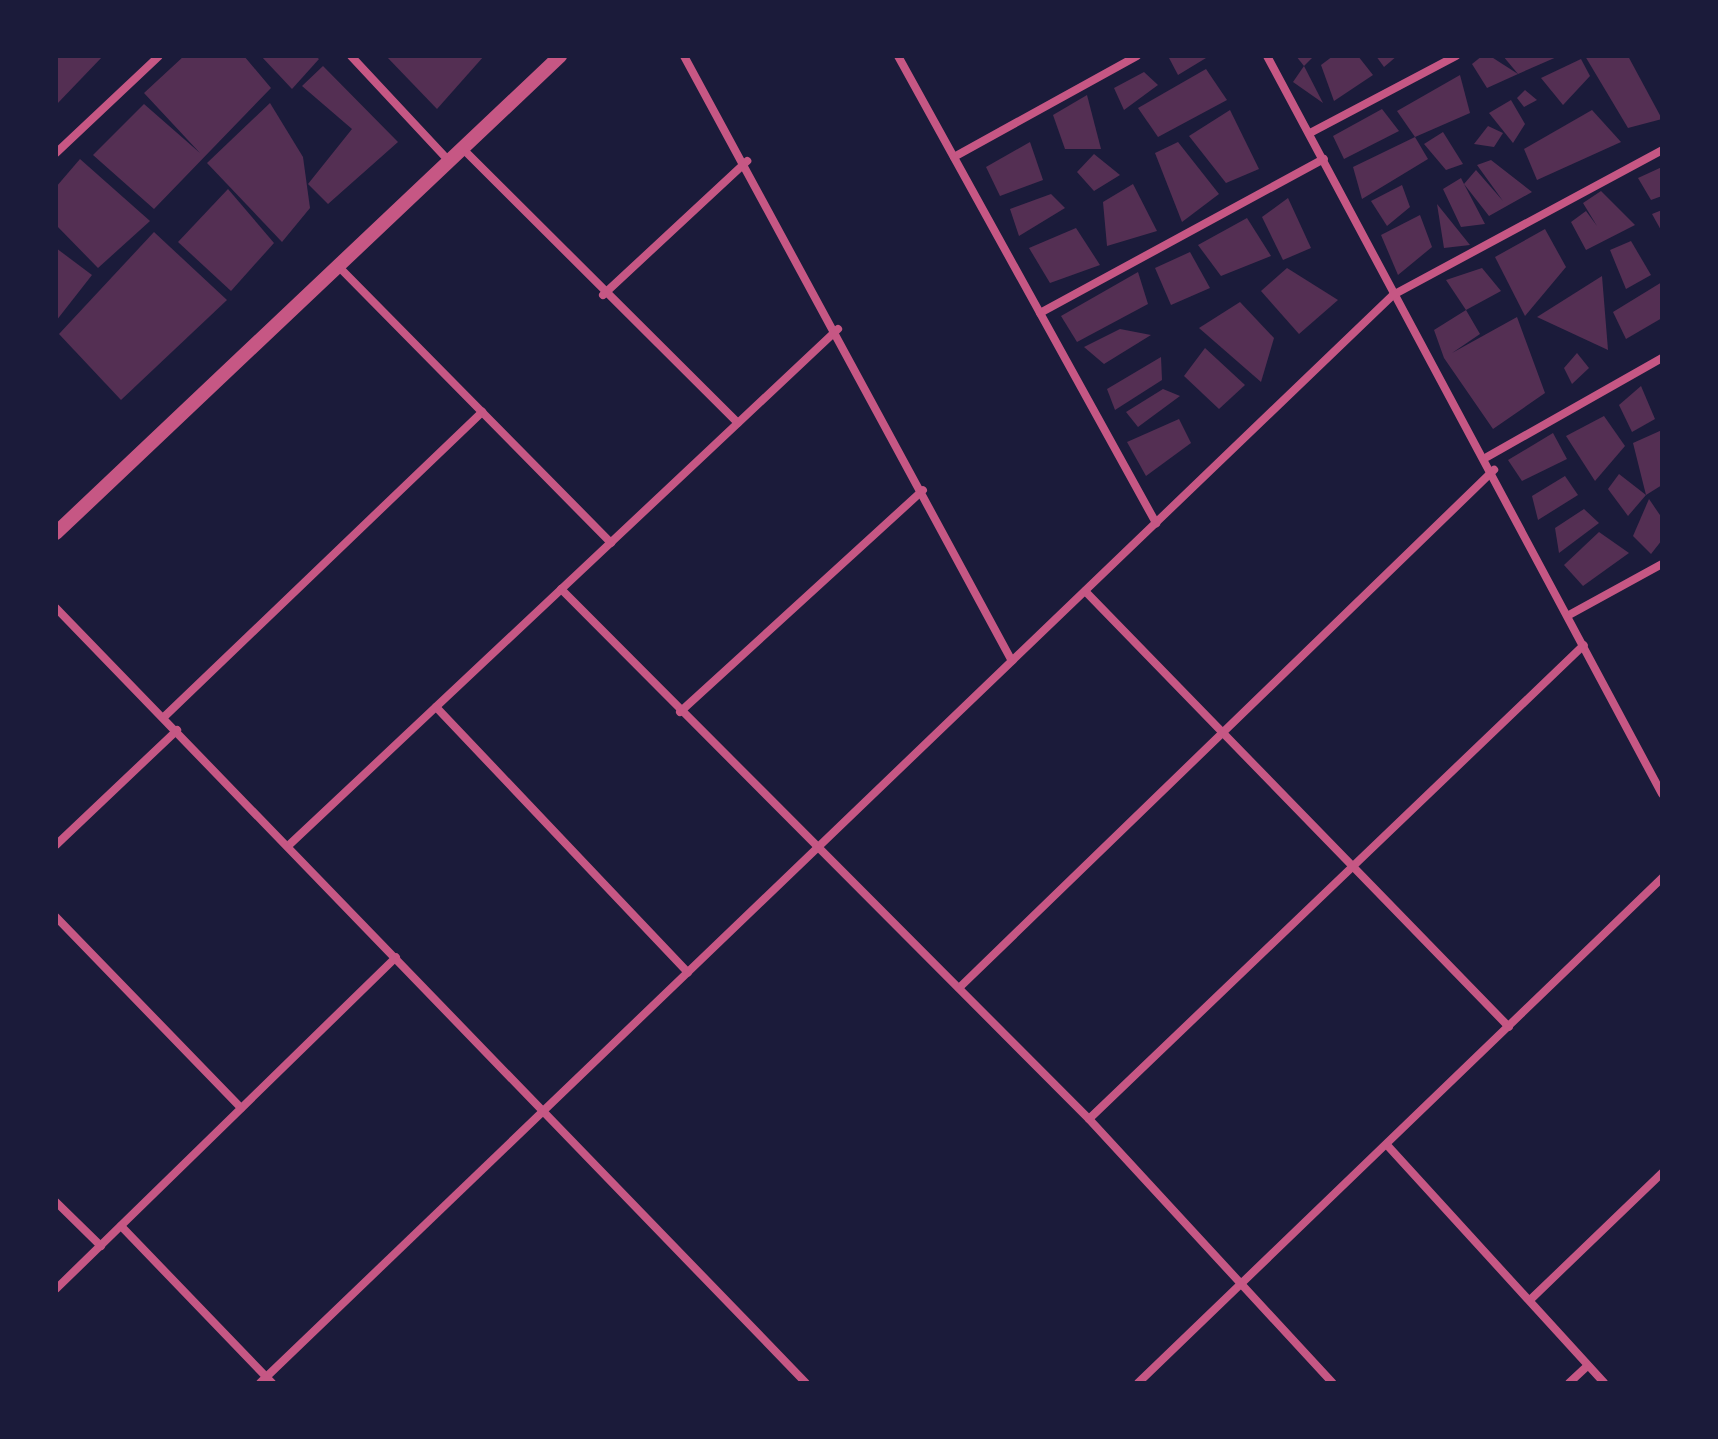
<!DOCTYPE html>
<html>
<head>
<meta charset="utf-8">
<style>
	body { margin:0 }
	#map { position:relative; width:1718px; height:1439px; overflow:hidden; background:#1b1b3a; font-family:Manrope,sans-serif }
	div>[style] { position:absolute }
	[style*='--x'] { left:calc(var(--x)*1px); top:calc(var(--y)*1px); width:calc(var(--w)*1px); rotate:calc(var(--a)*1deg) }
	.building>* { inset:0; background:#542f53 }
	.minor>* { height:8px; margin:-4px; padding:0 4px; transform-origin:4px; border-radius:4px; background:#c65784 }
	.tertiary>* { height:14px; margin:-7px; padding:0 7px; transform-origin:7px; border-radius:7px; background:#c65784 }
	span { translate:-50% -50%; white-space:nowrap; text-align:center; line-height:1.15; -webkit-text-stroke:6px #1b1b3a; paint-order:stroke }
	.frame { position:absolute; inset:0; border:58px solid #1b1b3a; pointer-events:none }
</style>
</head>
<body>
<div id="map">
	<div class="building">
		<div style="clip-path:polygon(56px 56px,103px 56px,56px 105px)"></div>
		<div style="clip-path:polygon(184px 56px,244px 56px,271px 88px,154px 209px,93px 155px,144px 104px,200px 153px,144px 93px)"></div>
		<div style="clip-path:polygon(261px 56px,315px 56px,319px 59px,292px 89px)"></div>
		<div style="clip-path:polygon(386px 56px,484px 56px,437px 109px)"></div>
		<div style="clip-path:polygon(1168px 56px,1204px 56px,1206px 58px,1178px 75px)"></div>
		<div style="clip-path:polygon(1296px 56px,1314px 56px,1304px 66px)"></div>
		<div style="clip-path:polygon(1333px 56px,1358px 56px,1373px 75px,1334px 101px,1321px 65px)"></div>
		<div style="clip-path:polygon(1376px 56px,1397px 56px,1384px 67px)"></div>
		<div style="clip-path:polygon(1482px 56px,1490px 56px,1518px 74px,1487px 88px,1472px 64px)"></div>
		<div style="clip-path:polygon(1503px 56px,1559px 56px,1518px 74px)"></div>
		<div style="clip-path:polygon(1585px 56px,1628px 56px,1662px 119px,1628px 128px)"></div>
		<div style="clip-path:polygon(1581px 59px,1590px 76px,1563px 105px,1541px 78px)"></div>
		<div style="clip-path:polygon(323px 66px,398px 142px,328px 204px,308px 184px,352px 129px,302px 86px)"></div>
		<div style="clip-path:polygon(1304px 66px,1323px 103px,1293px 82px)"></div>
		<div style="clip-path:polygon(1206px 69px,1227px 100px,1158px 137px,1138px 108px)"></div>
		<div style="clip-path:polygon(1144px 72px,1158px 85px,1124px 110px,1114px 88px)"></div>
		<div style="clip-path:polygon(1460px 75px,1470px 113px,1415px 137px,1397px 111px)"></div>
		<div style="clip-path:polygon(1525px 90px,1537px 100px,1524px 107px,1517px 98px)"></div>
		<div style="clip-path:polygon(1087px 95px,1101px 149px,1065px 149px,1053px 115px)"></div>
		<div style="clip-path:polygon(1511px 100px,1525px 124px,1513px 143px,1489px 113px)"></div>
		<div style="clip-path:polygon(270px 103px,303px 157px,310px 208px,282px 242px,207px 163px)"></div>
		<div style="clip-path:polygon(1382px 109px,1399px 131px,1344px 159px,1333px 136px)"></div>
		<div style="clip-path:polygon(1230px 110px,1259px 169px,1226px 183px,1189px 136px)"></div>
		<div style="clip-path:polygon(1592px 110px,1621px 142px,1537px 180px,1524px 149px)"></div>
		<div style="clip-path:polygon(1488px 126px,1503px 133px,1494px 147px,1474px 144px)"></div>
		<div style="clip-path:polygon(1443px 132px,1463px 164px,1446px 170px,1424px 144px)"></div>
		<div style="clip-path:polygon(1415px 137px,1428px 159px,1362px 199px,1353px 167px)"></div>
		<div style="clip-path:polygon(1030px 142px,1043px 180px,1000px 196px,986px 167px)"></div>
		<div style="clip-path:polygon(1178px 142px,1219px 194px,1182px 222px,1155px 153px)"></div>
		<div style="clip-path:polygon(1094px 154px,1120px 175px,1094px 191px,1077px 172px)"></div>
		<div style="clip-path:polygon(80px 159px,150px 221px,98px 268px,56px 225px,56px 187px)"></div>
		<div style="clip-path:polygon(1491px 160px,1532px 192px,1489px 216px,1464px 184px,1485px 224px,1461px 227px,1443px 189px,1461px 178px,1464px 184px,1476px 170px,1503px 201px,1477px 165px)"></div>
		<div style="clip-path:polygon(1662px 167px,1662px 196px,1651px 200px,1638px 178px)"></div>
		<div style="clip-path:polygon(1133px 184px,1157px 231px,1107px 246px,1103px 202px)"></div>
		<div style="clip-path:polygon(1402px 185px,1410px 207px,1387px 226px,1371px 201px)"></div>
		<div style="clip-path:polygon(228px 189px,274px 243px,231px 291px,178px 242px)"></div>
		<div style="clip-path:polygon(1601px 191px,1635px 225px,1586px 250px,1571px 222px,1586px 211px,1597px 226px,1583px 203px)"></div>
		<div style="clip-path:polygon(1051px 194px,1065px 208px,1019px 236px,1010px 209px)"></div>
		<div style="clip-path:polygon(1288px 198px,1311px 248px,1283px 260px,1262px 217px)"></div>
		<div style="clip-path:polygon(1437px 204px,1470px 245px,1444px 248px)"></div>
		<div style="clip-path:polygon(1662px 210px,1662px 232px,1652px 214px)"></div>
		<div style="clip-path:polygon(1420px 215px,1432px 247px,1398px 275px,1381px 235px)"></div>
		<div style="clip-path:polygon(1247px 218px,1271px 256px,1221px 276px,1198px 245px)"></div>
		<div style="clip-path:polygon(1076px 228px,1100px 265px,1050px 283px,1029px 248px)"></div>
		<div style="clip-path:polygon(1545px 229px,1566px 267px,1525px 316px,1495px 257px)"></div>
		<div style="clip-path:polygon(154px 232px,227px 300px,121px 400px,59px 334px)"></div>
		<div style="clip-path:polygon(1631px 241px,1651px 275px,1626px 289px,1610px 250px)"></div>
		<div style="clip-path:polygon(56px 248px,92px 275px,56px 321px)"></div>
		<div style="clip-path:polygon(1190px 252px,1210px 288px,1171px 305px,1155px 268px)"></div>
		<div style="clip-path:polygon(1287px 268px,1338px 300px,1299px 334px,1261px 291px)"></div>
		<div style="clip-path:polygon(1482px 268px,1501px 291px,1466px 310px,1446px 280px)"></div>
		<div style="clip-path:polygon(1138px 272px,1148px 304px,1077px 342px,1061px 316px)"></div>
		<div style="clip-path:polygon(1602px 276px,1608px 350px,1537px 317px)"></div>
		<div style="clip-path:polygon(1662px 282px,1662px 318px,1626px 339px,1613px 312px)"></div>
		<div style="clip-path:polygon(1240px 302px,1274px 338px,1261px 382px,1199px 328px)"></div>
		<div style="clip-path:polygon(1466px 310px,1480px 334px,1452px 353px,1517px 317px,1545px 393px,1493px 429px,1444px 358px,1434px 330px)"></div>
		<div style="clip-path:polygon(1120px 329px,1151px 335px,1104px 364px,1084px 347px)"></div>
		<div style="clip-path:polygon(1205px 348px,1245px 385px,1219px 409px,1184px 376px)"></div>
		<div style="clip-path:polygon(1577px 353px,1589px 368px,1572px 384px,1564px 368px)"></div>
		<div style="clip-path:polygon(1161px 357px,1162px 380px,1115px 410px,1107px 389px)"></div>
		<div style="clip-path:polygon(1641px 386px,1655px 419px,1632px 432px,1619px 405px)"></div>
		<div style="clip-path:polygon(1163px 389px,1180px 396px,1138px 427px,1126px 412px)"></div>
		<div style="clip-path:polygon(1604px 416px,1625px 446px,1595px 481px,1566px 436px)"></div>
		<div style="clip-path:polygon(1179px 419px,1191px 443px,1146px 476px,1127px 442px)"></div>
		<div style="clip-path:polygon(1662px 430px,1662px 485px,1646px 495px,1633px 443px)"></div>
		<div style="clip-path:polygon(1553px 433px,1567px 459px,1522px 481px,1508px 460px)"></div>
		<div style="clip-path:polygon(1619px 474px,1646px 495px,1628px 516px,1608px 489px)"></div>
		<div style="clip-path:polygon(1565px 476px,1578px 495px,1538px 520px,1532px 496px)"></div>
		<div style="clip-path:polygon(1649px 499px,1662px 518px,1662px 540px,1651px 554px,1633px 536px)"></div>
		<div style="clip-path:polygon(1584px 509px,1599px 523px,1559px 553px,1555px 528px)"></div>
		<div style="clip-path:polygon(1599px 532px,1629px 553px,1583px 586px,1564px 565px)"></div>
	</div>
	<div class="minor">
		<div style="--x:351;--y:56;--w:144;--a:47"></div>
		<div style="--x:684;--y:56;--w:688;--a:61.54"></div>
		<div style="--x:898;--y:56;--w:534;--a:61.08"></div>
		<div style="--x:1267;--y:56;--w:837;--a:61.84"></div>
		<div style="--x:1310;--y:133;--w:165;--a:-27.8"></div>
		<div style="--x:463;--y:149;--w:388;--a:44.9"></div>
		<div style="--x:56;--y:153;--w:141;--a:-43.3"></div>
		<div style="--x:954;--y:157;--w:209;--a:-28.9"></div>
		<div style="--x:338;--y:266;--w:389;--a:45.4"></div>
		<div style="--x:603;--y:295;--w:197;--a:-42.9"></div>
		<div style="--x:1040;--y:313;--w:323;--a:-28.5"></div>
		<div style="--x:1487;--y:457;--w:201;--a:-29.5"></div>
		<div style="--x:561;--y:589;--w:748;--a:45.11"></div>
		<div style="--x:1089;--y:1119;--w:359;--a:47.3"></div>
		<div style="--x:1085;--y:591;--w:608;--a:45.8"></div>
		<div style="--x:56;--y:608;--w:1078;--a:45.94"></div>
		<div style="--x:1569;--y:615;--w:106;--a:-28.7"></div>
		<div style="--x:436;--y:707;--w:366;--a:46.5"></div>
		<div style="--x:680;--y:712;--w:329;--a:-42.4"></div>
		<div style="--x:164;--y:717;--w:441;--a:-43.8"></div>
		<div style="--x:56;--y:845;--w:167;--a:-43.5"></div>
		<div style="--x:288;--y:846;--w:755;--a:-43.23"></div>
		<div style="--x:56;--y:917;--w:266;--a:45.9"></div>
		<div style="--x:959;--y:988;--w:745;--a:-44.08"></div>
		<div style="--x:1089;--y:1119;--w:685;--a:-43.76"></div>
		<div style="--x:1387;--y:1145;--w:322;--a:47.6"></div>
		<div style="--x:56;--y:1202;--w:63;--a:44.4"></div>
		<div style="--x:121;--y:1226;--w:218;--a:46.1"></div>
		<div style="--x:56;--y:1289;--w:475;--a:-44.3"></div>
		<div style="--x:1530;--y:1300;--w:183;--a:-43.9"></div>
		<div style="--x:260;--y:1383;--w:1571;--a:-43.84"></div>
		<div style="--x:1393;--y:295;--w:306;--a:-28.3"></div>
		<div style="--x:1138;--y:1383;--w:728;--a:-43.94"></div>
		<div style="--x:1569;--y:1383;--w:25;--a:-43"></div>
	</div>
	<div class="tertiary">
		<div style="--x:56;--y:533;--w:694;--a:-43.42"></div>
	</div>
	<div class="frame"></div>
</div>
</body>
</html>
